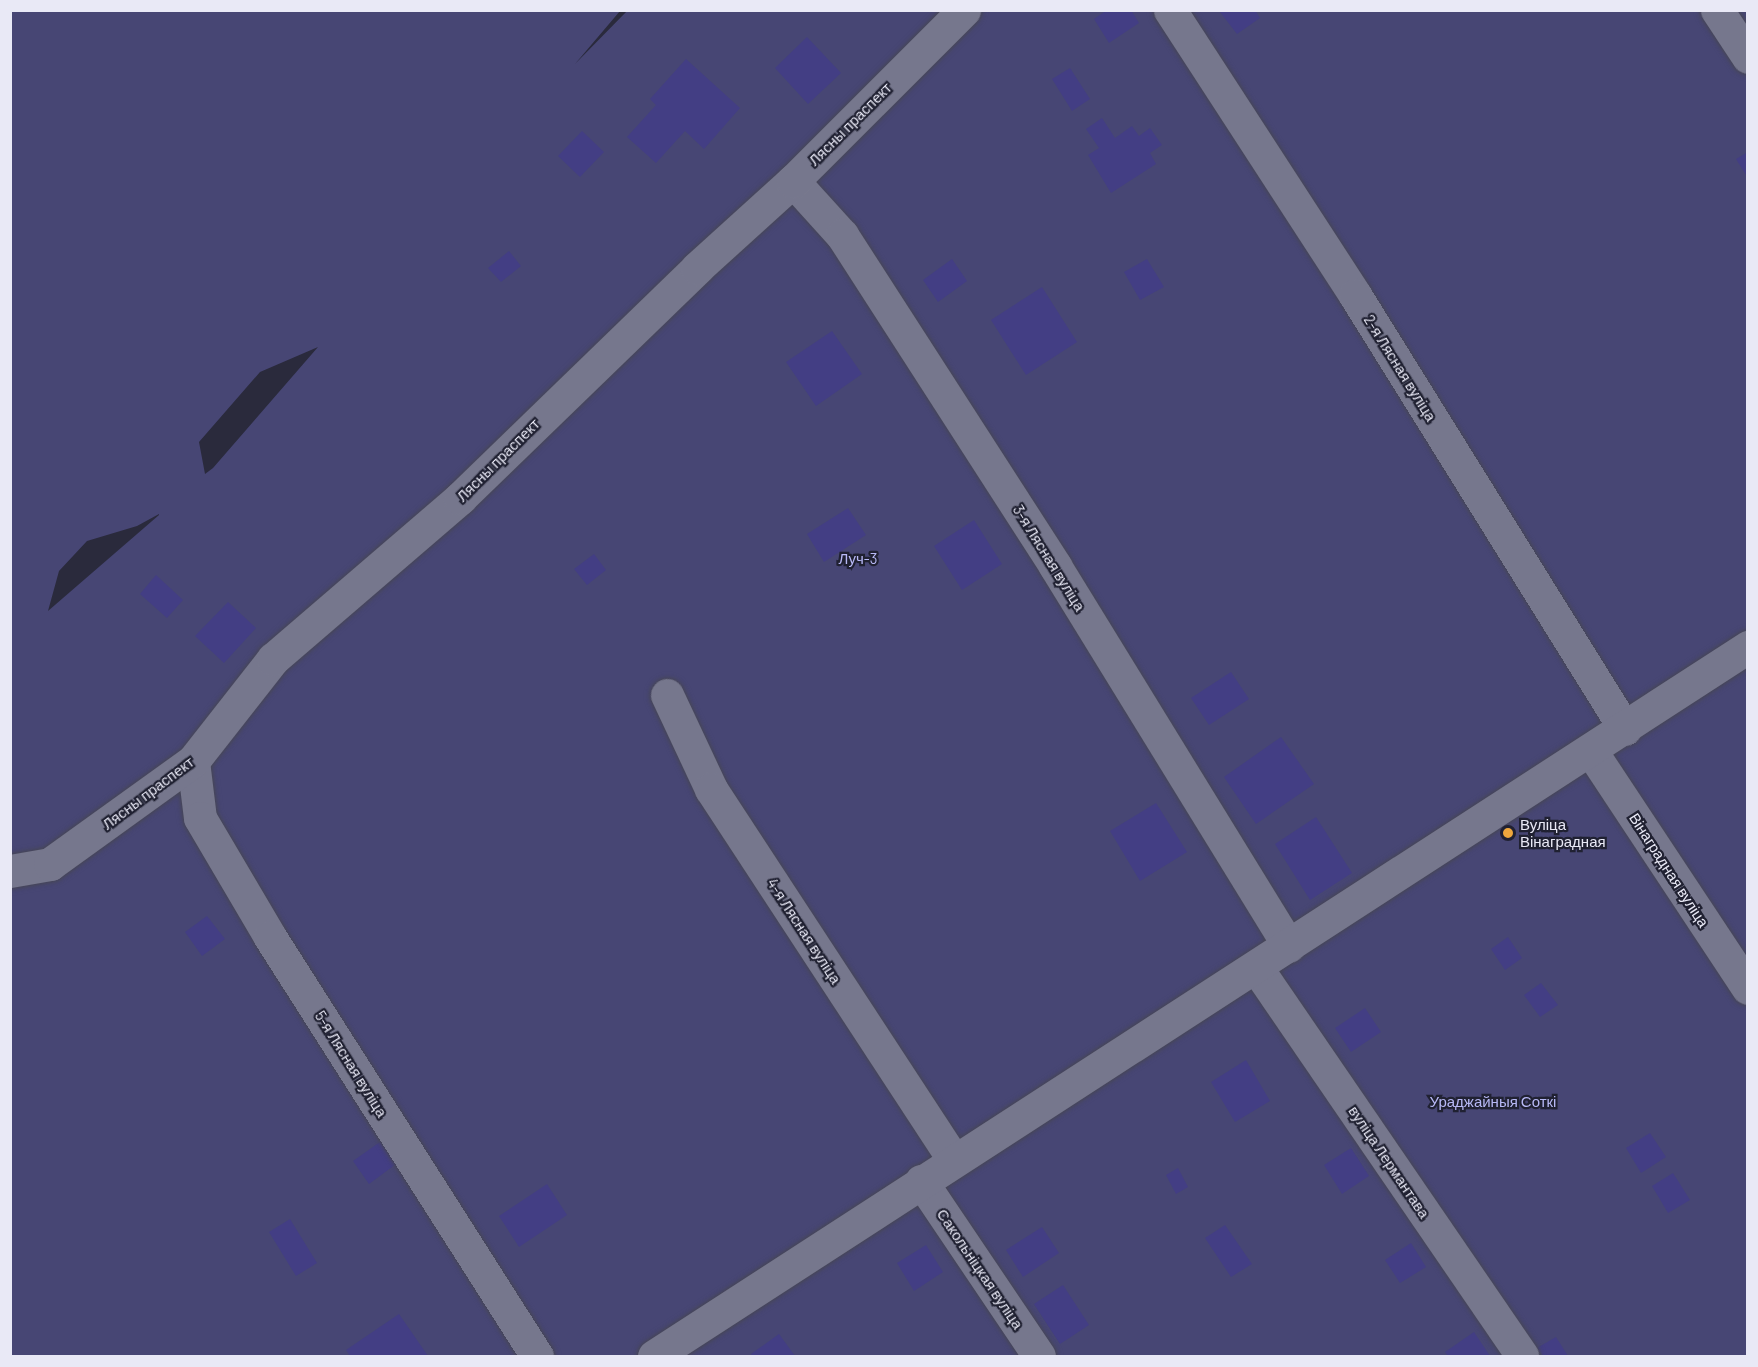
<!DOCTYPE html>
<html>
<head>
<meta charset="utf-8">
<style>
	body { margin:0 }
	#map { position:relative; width:1758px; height:1367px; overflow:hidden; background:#2a2a3c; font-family:Barlow,sans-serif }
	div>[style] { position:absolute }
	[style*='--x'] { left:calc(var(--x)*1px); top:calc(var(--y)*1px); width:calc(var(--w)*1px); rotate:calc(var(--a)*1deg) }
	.green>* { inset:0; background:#474674 }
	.building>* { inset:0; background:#433e84 }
	.roads { filter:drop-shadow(0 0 2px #464656) drop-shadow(0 0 2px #464656) }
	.minor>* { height:33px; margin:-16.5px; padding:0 16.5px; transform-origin:16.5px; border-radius:16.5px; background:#76778d }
	.dots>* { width:16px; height:16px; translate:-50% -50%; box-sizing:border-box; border:3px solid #202132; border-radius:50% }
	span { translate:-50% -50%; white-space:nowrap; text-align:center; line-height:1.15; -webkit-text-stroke:4.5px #202132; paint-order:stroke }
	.street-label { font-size:15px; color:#e9e9f6 }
	.park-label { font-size:15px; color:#b8b9f6 }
	.poi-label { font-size:15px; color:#e9e9f6 }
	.left { translate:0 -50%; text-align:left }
	.frame { position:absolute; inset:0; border:12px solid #e9e9f6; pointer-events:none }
</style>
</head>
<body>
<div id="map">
	<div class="green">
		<div style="clip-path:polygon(evenodd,628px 10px,1747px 11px,1747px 1356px,11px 1356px,10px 11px,620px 11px,575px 64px,628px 10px,318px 347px,213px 468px,205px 474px,199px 442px,260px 372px,318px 347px,628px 10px,159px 514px,159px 515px,48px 611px,59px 571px,87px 541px,137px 526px,159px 514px)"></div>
	</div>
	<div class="building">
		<div style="clip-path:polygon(1107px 10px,1131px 10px,1139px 23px,1109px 43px,1094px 19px)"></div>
		<div style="clip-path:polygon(1255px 10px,1260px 18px,1237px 34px,1220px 12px)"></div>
		<div style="clip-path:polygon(807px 37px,841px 73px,808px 104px,775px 68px)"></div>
		<div style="clip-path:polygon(686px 59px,740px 108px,704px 149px,685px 131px,656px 163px,627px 137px,656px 105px,650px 99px)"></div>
		<div style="clip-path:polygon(1070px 68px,1090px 99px,1072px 111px,1052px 79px)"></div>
		<div style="clip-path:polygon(1102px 118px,1115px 138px,1132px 126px,1139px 136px,1150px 128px,1162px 145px,1150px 153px,1156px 164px,1111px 193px,1088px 155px,1099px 148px,1086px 129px)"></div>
		<div style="clip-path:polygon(582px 131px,604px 152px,580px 177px,558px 156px)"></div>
		<div style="clip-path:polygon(1748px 152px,1748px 178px,1736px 159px)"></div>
		<div style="clip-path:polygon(509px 251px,521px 266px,501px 282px,488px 268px)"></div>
		<div style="clip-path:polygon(952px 259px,967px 281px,938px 302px,923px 280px)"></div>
		<div style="clip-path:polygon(1147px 259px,1164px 287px,1140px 300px,1124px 272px)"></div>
		<div style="clip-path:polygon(1042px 287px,1077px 342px,1026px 375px,991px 320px)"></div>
		<div style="clip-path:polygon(832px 331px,862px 374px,816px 406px,786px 362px)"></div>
		<div style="clip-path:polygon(848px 508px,866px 535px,824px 562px,807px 534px)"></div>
		<div style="clip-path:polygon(974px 520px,1002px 564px,962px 590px,934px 546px)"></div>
		<div style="clip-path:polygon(594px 554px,606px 570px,587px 585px,574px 569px)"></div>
		<div style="clip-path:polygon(156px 575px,183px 600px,167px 618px,140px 594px)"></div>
		<div style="clip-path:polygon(228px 602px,256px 628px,224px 663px,195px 636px)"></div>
		<div style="clip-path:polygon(1231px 672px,1249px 699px,1209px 725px,1191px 698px)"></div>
		<div style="clip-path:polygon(1281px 737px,1314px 784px,1256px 824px,1224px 777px)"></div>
		<div style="clip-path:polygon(1156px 803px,1187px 852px,1140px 881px,1110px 831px)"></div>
		<div style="clip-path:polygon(1316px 817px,1352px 873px,1310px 900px,1275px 844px)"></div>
		<div style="clip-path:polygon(207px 916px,225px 939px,202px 956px,185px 932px)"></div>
		<div style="clip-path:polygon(1508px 937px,1522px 958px,1505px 970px,1491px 949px)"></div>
		<div style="clip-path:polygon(1541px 983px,1558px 1005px,1540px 1017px,1524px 995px)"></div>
		<div style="clip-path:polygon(1365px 1008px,1381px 1032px,1351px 1052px,1335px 1028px)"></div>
		<div style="clip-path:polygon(1246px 1060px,1270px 1101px,1235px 1122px,1211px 1082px)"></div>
		<div style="clip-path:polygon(1650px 1133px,1666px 1157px,1641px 1173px,1626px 1148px)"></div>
		<div style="clip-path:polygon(380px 1142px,396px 1164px,369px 1184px,353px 1161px)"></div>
		<div style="clip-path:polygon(1351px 1148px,1369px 1176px,1342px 1194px,1324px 1165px)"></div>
		<div style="clip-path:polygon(1178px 1168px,1188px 1187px,1176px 1194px,1166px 1175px)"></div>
		<div style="clip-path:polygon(1673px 1173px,1690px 1200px,1668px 1213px,1652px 1186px)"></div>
		<div style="clip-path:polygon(547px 1184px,567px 1215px,519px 1247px,499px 1216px)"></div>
		<div style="clip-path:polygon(290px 1219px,317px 1263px,296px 1276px,269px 1232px)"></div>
		<div style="clip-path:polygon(1225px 1225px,1252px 1264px,1231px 1277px,1205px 1238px)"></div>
		<div style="clip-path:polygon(1042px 1227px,1059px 1253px,1023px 1277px,1006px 1250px)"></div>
		<div style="clip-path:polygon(1411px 1243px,1426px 1267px,1400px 1283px,1385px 1260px)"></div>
		<div style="clip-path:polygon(926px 1245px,943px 1272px,914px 1291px,897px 1263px)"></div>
		<div style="clip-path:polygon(1063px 1285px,1089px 1325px,1060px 1344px,1034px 1304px)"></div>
		<div style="clip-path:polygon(399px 1314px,428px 1356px,350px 1356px,346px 1350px)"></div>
		<div style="clip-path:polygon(1474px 1332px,1490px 1356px,1448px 1356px,1445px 1352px)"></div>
		<div style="clip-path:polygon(779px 1334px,795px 1356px,752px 1356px,751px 1354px)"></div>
		<div style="clip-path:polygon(1556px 1337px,1568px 1356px,1543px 1356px,1537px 1348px)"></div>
	</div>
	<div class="roads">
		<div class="minor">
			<div style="--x:1170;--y:10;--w:340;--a:57"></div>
			<div style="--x:1355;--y:295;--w:511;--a:58.11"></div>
			<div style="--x:1717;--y:10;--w:56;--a:56.6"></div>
			<div style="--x:793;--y:181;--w:73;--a:47.8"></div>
			<div style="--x:842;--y:235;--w:394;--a:57.2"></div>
			<div style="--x:1055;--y:566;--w:446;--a:58.4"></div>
			<div style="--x:667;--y:695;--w:104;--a:64.9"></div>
			<div style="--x:711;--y:789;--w:444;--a:56.8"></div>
			<div style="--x:1591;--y:751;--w:284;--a:56.5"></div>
			<div style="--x:193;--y:761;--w:57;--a:83"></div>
			<div style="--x:200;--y:818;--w:138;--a:59.5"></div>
			<div style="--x:270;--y:937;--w:497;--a:57.5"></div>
			<div style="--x:10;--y:871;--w:41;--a:-9.9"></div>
			<div style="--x:50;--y:864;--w:176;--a:-35.8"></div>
			<div style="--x:193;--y:761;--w:130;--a:-51.9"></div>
			<div style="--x:273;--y:659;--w:247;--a:-40.7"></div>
			<div style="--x:460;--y:498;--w:330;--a:-44.1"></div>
			<div style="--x:697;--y:268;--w:130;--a:-42.2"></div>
			<div style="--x:793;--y:181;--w:242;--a:-45"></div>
			<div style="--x:1256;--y:967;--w:471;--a:55.6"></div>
			<div style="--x:921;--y:1181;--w:211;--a:56"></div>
			<div style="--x:654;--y:1356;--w:1304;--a:-32.95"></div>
		</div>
	</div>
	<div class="dots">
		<div style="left:1508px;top:833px;background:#efa73d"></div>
	</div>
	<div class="street-label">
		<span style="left:850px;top:124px;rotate:-45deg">Лясны праспект</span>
		<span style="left:1400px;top:368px;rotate:58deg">2-я Лясная вуліца</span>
		<span style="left:498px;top:460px;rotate:-45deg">Лясны праспект</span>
		<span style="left:1049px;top:558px;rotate:58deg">3-я Лясная вуліца</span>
		<span style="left:148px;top:793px;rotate:-37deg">Лясны праспект</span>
		<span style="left:1669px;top:870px;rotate:57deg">Вінаградная вуліца</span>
		<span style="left:804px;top:931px;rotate:57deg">4-я Лясная вуліца</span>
		<span style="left:351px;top:1064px;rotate:58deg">5-я Лясная вуліца</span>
		<span style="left:1389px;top:1162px;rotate:56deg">вуліца Лермантава</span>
		<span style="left:980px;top:1269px;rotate:56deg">Сакольніцкая вуліца</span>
	</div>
	<div class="park-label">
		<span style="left:858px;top:559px">Луч-3</span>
		<span style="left:1493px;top:1102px">Ураджайныя Соткі</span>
	</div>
	<div class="poi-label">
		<span class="left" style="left:1520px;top:833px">Вуліца<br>Вінаградная</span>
	</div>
	<div class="frame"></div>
</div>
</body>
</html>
